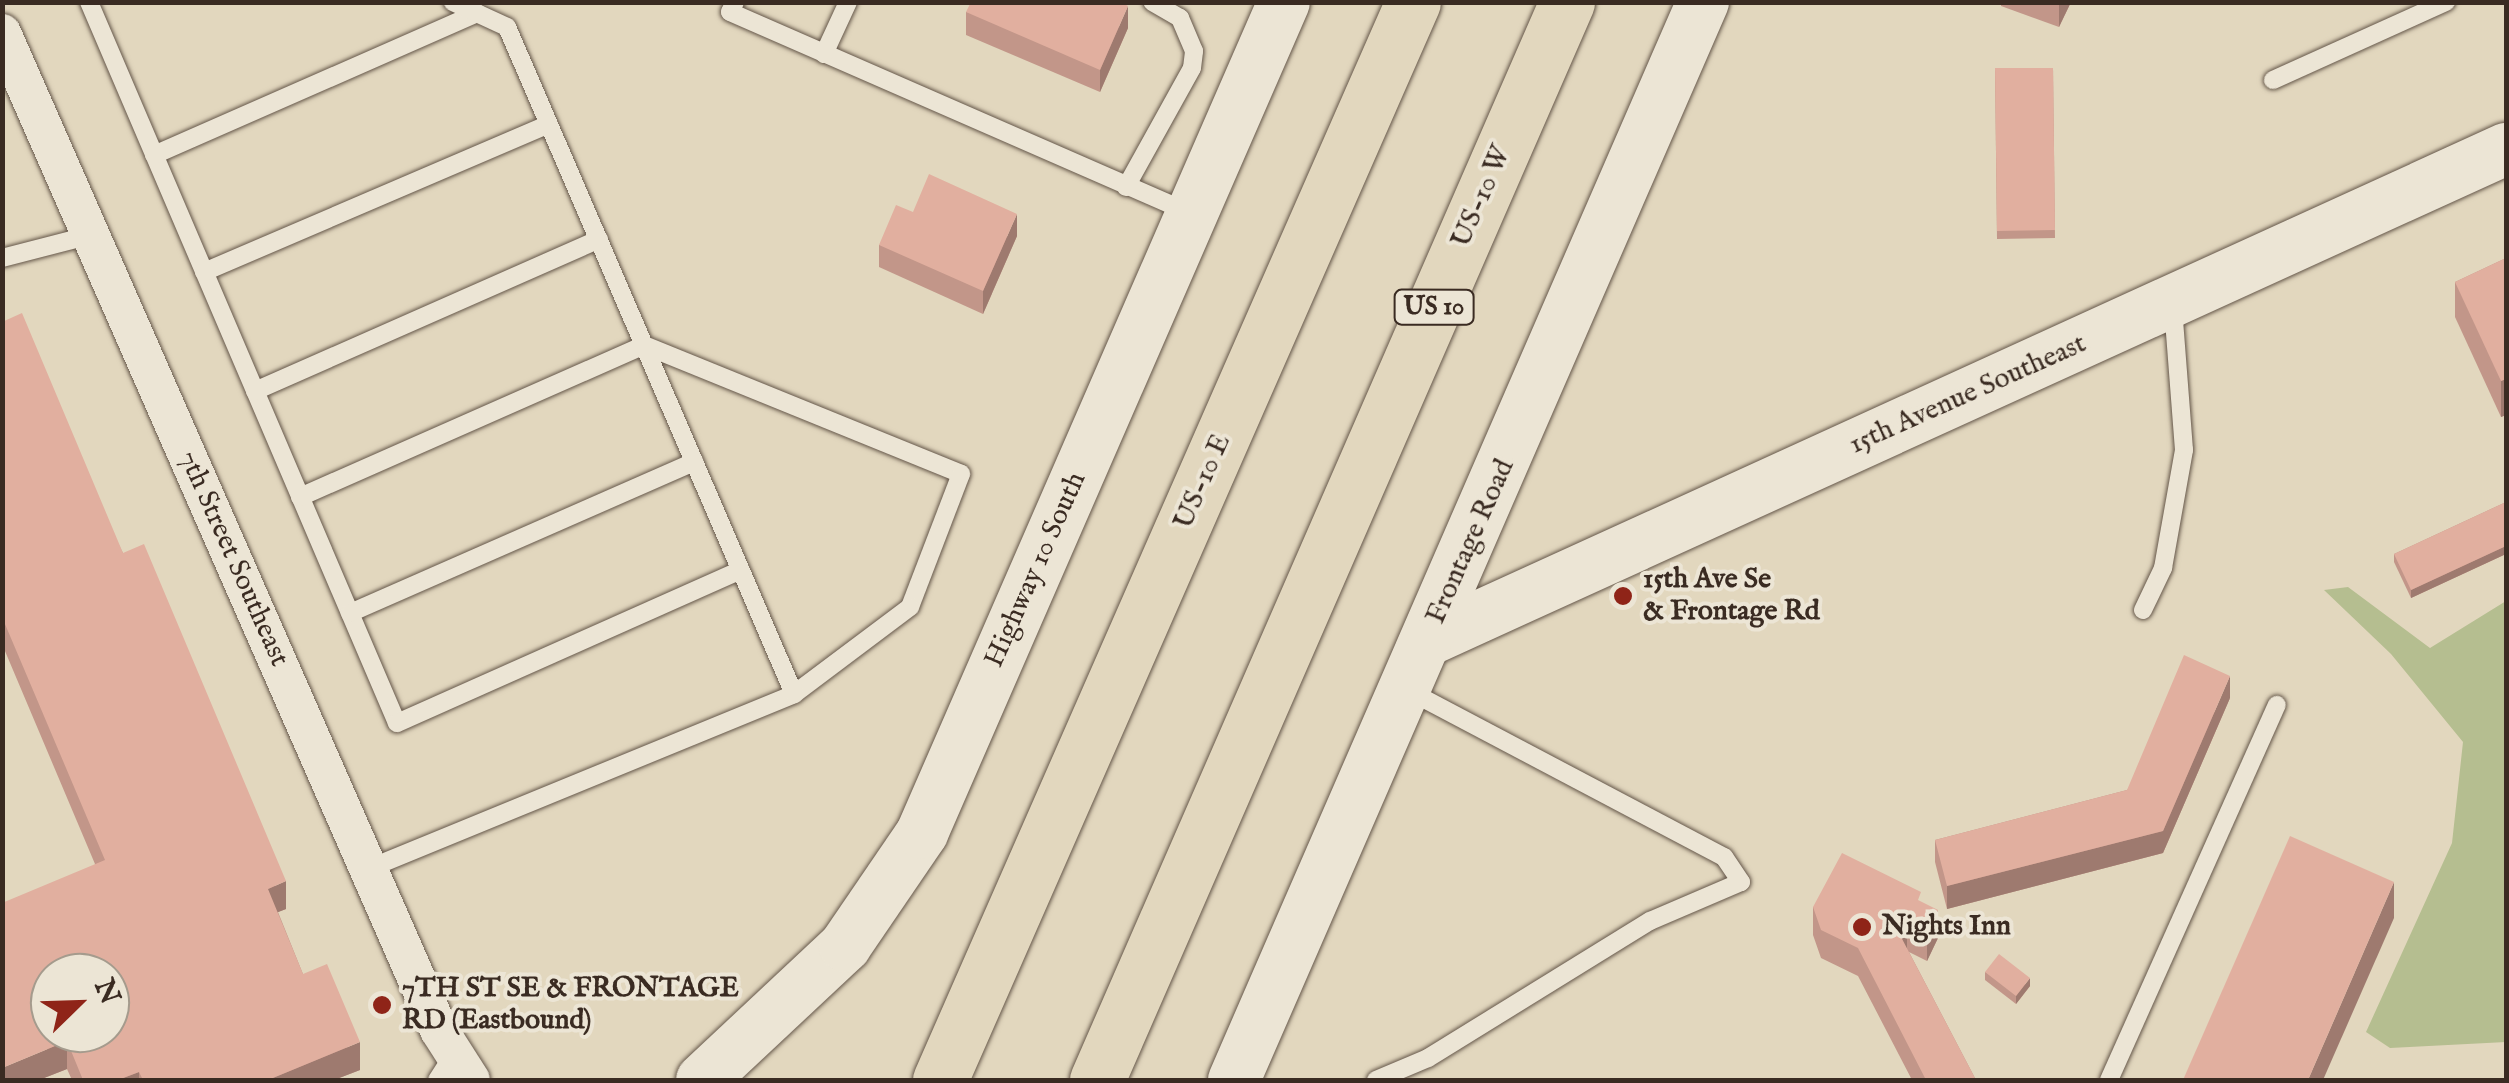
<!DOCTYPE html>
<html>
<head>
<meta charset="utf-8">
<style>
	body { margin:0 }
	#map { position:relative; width:2509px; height:1083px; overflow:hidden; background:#e2d7be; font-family:"IM FELL English",serif }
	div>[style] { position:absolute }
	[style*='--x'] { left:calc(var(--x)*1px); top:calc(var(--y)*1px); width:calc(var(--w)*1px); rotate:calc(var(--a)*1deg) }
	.green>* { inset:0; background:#b5be90 }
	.roads { filter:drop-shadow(0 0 2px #645649) drop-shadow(0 0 2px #645649) }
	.lane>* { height:18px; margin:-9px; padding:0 9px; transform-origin:9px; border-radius:9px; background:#ece5d5 }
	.street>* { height:38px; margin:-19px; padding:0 19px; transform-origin:19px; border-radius:19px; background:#ece5d5 }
	.secondary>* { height:52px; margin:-26px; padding:0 26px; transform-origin:26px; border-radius:26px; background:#ece5d5 }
	.highway>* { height:55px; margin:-27.5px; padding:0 27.5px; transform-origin:27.5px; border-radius:27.5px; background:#e2d7be }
	.wall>* { inset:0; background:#c29689 }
	.shaded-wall>* { inset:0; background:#9e7a6f }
	.building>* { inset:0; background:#e1af9f }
	.dots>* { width:28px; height:28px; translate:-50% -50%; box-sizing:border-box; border:5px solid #ece5d5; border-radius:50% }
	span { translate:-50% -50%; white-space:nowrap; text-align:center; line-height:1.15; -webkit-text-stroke:8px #ece5d5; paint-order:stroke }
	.shield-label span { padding:2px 8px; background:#ece5d5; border:2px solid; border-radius:8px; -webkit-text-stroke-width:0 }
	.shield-label { font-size:25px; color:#3a2b22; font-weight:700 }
	.street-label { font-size:28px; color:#3a2b22 }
	.poi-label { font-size:28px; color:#3a2b22; font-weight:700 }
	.left { translate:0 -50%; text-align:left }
	.frame { position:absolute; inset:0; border:5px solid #3a2b22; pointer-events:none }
	.north { position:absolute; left:30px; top:953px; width:100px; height:100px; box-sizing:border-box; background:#ece5d5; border:2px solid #a59b8d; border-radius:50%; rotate:67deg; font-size:28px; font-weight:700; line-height:40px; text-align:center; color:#3a2b22 }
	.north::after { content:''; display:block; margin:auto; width:35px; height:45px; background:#8f2418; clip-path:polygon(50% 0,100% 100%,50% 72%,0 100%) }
</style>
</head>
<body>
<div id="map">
	<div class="green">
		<div style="clip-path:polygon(2348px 587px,2430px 648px,2506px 601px,2506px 1042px,2390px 1048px,2366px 1032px,2452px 843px,2463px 742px,2391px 654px,2324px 590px)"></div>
	</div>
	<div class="roads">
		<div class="lane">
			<div style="--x:89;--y:2;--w:784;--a:66.87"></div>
			<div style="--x:397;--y:723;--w:376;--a:-24"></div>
			<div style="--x:735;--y:2;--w:11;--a:117"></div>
			<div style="--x:730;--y:12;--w:499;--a:23.6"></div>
			<div style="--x:824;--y:54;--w:57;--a:-65.2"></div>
			<div style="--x:2273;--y:80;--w:190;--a:-24.3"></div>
			<div style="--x:154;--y:155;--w:353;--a:-23.7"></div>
			<div style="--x:1126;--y:187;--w:136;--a:-61"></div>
			<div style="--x:1192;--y:68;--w:17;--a:-83"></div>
			<div style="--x:1194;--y:51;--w:36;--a:-113"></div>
			<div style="--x:1180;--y:18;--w:32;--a:-150"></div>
			<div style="--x:2;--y:258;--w:92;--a:-14.5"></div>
			<div style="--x:204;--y:272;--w:375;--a:-23.2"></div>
			<div style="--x:255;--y:391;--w:376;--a:-23.8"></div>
			<div style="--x:300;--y:497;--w:376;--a:-23.8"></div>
			<div style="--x:644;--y:345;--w:342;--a:22.1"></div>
			<div style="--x:961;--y:474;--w:142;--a:111"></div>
			<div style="--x:910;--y:607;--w:145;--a:143.1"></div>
			<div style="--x:2143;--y:610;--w:47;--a:-64.5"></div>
			<div style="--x:2163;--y:568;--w:120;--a:-79.9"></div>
			<div style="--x:2184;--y:450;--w:142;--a:-94.4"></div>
			<div style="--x:350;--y:613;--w:376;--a:-23.7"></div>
			<div style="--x:368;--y:869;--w:461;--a:-22.3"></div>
			<div style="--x:794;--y:694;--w:726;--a:-113.28"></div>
			<div style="--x:507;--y:27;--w:60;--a:-155.2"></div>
			<div style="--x:437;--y:1080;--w:31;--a:-57"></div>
			<div style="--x:1376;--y:1080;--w:56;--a:-22.9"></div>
			<div style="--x:1428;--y:1058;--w:261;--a:-31.7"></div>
			<div style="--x:1650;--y:921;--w:99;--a:-23.2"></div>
			<div style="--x:1741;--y:882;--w:30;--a:-124"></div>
			<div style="--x:1724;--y:857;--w:358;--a:-152.2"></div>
			<div style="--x:2109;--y:1080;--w:411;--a:-65.9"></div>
		</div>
		<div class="street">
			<div style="--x:2;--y:33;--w:1089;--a:66.33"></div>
			<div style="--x:439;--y:1030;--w:59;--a:57.4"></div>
		</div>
		<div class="secondary">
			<div style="--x:1428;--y:640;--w:1185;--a:-24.49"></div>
			<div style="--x:702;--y:1080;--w:196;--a:-43.1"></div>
			<div style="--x:845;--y:946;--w:137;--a:-55.7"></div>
			<div style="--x:922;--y:833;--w:906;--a:-66.46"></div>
			<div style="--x:1234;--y:1080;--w:1176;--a:-66.49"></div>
		</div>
		<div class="highway">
			<div style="--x:940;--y:1080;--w:1177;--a:-66.31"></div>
			<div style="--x:1097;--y:1080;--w:1176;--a:-66.44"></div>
		</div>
	</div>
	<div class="wall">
		<div style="clip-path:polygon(2001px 2px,2071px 2px,2059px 27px,2001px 6px)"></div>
		<div style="clip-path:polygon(966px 12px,1128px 28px,1100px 92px,966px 35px)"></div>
		<div style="clip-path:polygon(1995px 68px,2053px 68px,2055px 238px,1997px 239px)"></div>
		<div style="clip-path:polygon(1017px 236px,983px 314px,879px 267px,879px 245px)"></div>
		<div style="clip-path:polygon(2506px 258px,2506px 415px,2501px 417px,2455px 317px,2455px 282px)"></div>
		<div style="clip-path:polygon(2px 322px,123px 553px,286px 909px,278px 912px,303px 974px,360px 1070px,334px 1080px,72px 1080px,67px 1069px,39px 1080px,95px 864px,2px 644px)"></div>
		<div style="clip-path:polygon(2506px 502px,2506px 554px,2411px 598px,2394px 562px,2394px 554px)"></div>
		<div style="clip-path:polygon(2230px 698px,2163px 853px,1947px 909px,1935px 862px,1935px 840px,2127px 790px)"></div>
		<div style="clip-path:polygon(1921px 902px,1938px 938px,1927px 961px,1909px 952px,1976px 1080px,1912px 1080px,1858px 976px,1821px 958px,1813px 935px,1813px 907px)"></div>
		<div style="clip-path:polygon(1985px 972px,2030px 986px,2016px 1004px,1985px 980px)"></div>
	</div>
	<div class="shaded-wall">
		<div style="clip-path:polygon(2060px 2px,2071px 2px,2059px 27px,2059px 5px)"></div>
		<div style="clip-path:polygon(1128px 6px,1128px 28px,1100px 92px,1100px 70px)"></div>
		<div style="clip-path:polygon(1017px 214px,1017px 236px,983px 314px,983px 291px)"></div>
		<div style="clip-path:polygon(2506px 379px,2506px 415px,2501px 417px,2501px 381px)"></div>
		<div style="clip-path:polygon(2506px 546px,2506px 554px,2411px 598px,2411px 590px)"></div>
		<div style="clip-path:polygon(2230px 676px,2230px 698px,2163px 853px,1947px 909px,1947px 886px,2163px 831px)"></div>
		<div style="clip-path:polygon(286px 881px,286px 909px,268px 916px,268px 889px)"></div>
		<div style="clip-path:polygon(2394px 882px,2394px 918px,2323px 1080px,2308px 1080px)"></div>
		<div style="clip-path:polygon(1938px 910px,1938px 938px,1927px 961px,1927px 933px)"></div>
		<div style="clip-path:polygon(1907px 923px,1907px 951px,1900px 935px)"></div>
		<div style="clip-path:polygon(2030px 978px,2030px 986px,2016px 1004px,2016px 996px)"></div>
		<div style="clip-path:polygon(67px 1041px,67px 1069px,39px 1080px,2px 1080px,2px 1068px)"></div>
		<div style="clip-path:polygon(360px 1042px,360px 1070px,334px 1080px,268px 1080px)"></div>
		<div style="clip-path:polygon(139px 1072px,139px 1080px,118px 1080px)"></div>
	</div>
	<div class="building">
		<div style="clip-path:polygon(971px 2px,1121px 2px,1128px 6px,1100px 70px,966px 12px)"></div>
		<div style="clip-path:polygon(1995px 68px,2053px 68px,2055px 230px,1997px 231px)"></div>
		<div style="clip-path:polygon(929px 174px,1017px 214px,983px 291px,879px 245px,896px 205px,913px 212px)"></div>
		<div style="clip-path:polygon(2506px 258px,2506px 379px,2501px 381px,2455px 282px)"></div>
		<div style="clip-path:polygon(evenodd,22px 313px,123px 553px,144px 544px,286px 881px,268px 889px,303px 974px,327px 964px,360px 1042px,268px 1080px,143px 1080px,139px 1072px,118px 1080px,83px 1080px,67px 1041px,2px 1068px,2px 903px,105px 860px,2px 617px,2px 322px,22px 313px,50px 973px,110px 973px,110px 1033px,50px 1033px,50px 973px)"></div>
		<div style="clip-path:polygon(2506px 502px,2506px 546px,2411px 590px,2394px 554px)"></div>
		<div style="clip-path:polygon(2184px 655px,2230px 676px,2163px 831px,1947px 886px,1935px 840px,2127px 790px)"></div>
		<div style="clip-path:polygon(2290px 836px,2394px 882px,2308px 1080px,2183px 1080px)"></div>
		<div style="clip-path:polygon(1842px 853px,1921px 892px,1918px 900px,1938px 910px,1927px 933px,1907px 923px,1900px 935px,1976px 1080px,1926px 1080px,1858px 948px,1821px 930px,1813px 907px)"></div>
		<div style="clip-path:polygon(1999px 954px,2030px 978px,2016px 996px,1985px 972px)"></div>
	</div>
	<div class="dots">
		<div style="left:1623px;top:596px;background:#8f2418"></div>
		<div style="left:1862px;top:927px;background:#8f2418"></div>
		<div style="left:382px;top:1005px;background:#8f2418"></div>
	</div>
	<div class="shield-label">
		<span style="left:1434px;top:307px">US 10</span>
	</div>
	<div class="street-label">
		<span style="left:1482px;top:197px;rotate:-66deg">US-10 W</span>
		<span style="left:1968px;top:395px;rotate:-24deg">15th Avenue Southeast</span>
		<span style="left:1203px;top:482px;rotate:-66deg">US-10 E</span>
		<span style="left:1471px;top:542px;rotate:-66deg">Frontage Road</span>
		<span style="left:233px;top:559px;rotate:66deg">7th Street Southeast</span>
		<span style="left:1036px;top:570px;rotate:-66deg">Highway 10 South</span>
	</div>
	<div class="poi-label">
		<span class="left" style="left:1643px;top:596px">15th Ave Se<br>&amp; Frontage Rd</span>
		<span class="left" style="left:1882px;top:927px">Nights Inn</span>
		<span class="left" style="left:402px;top:1005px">7TH ST SE &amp; FRONTAGE<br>RD (Eastbound)</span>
	</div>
	<div class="frame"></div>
	<div class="north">N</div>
</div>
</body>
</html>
